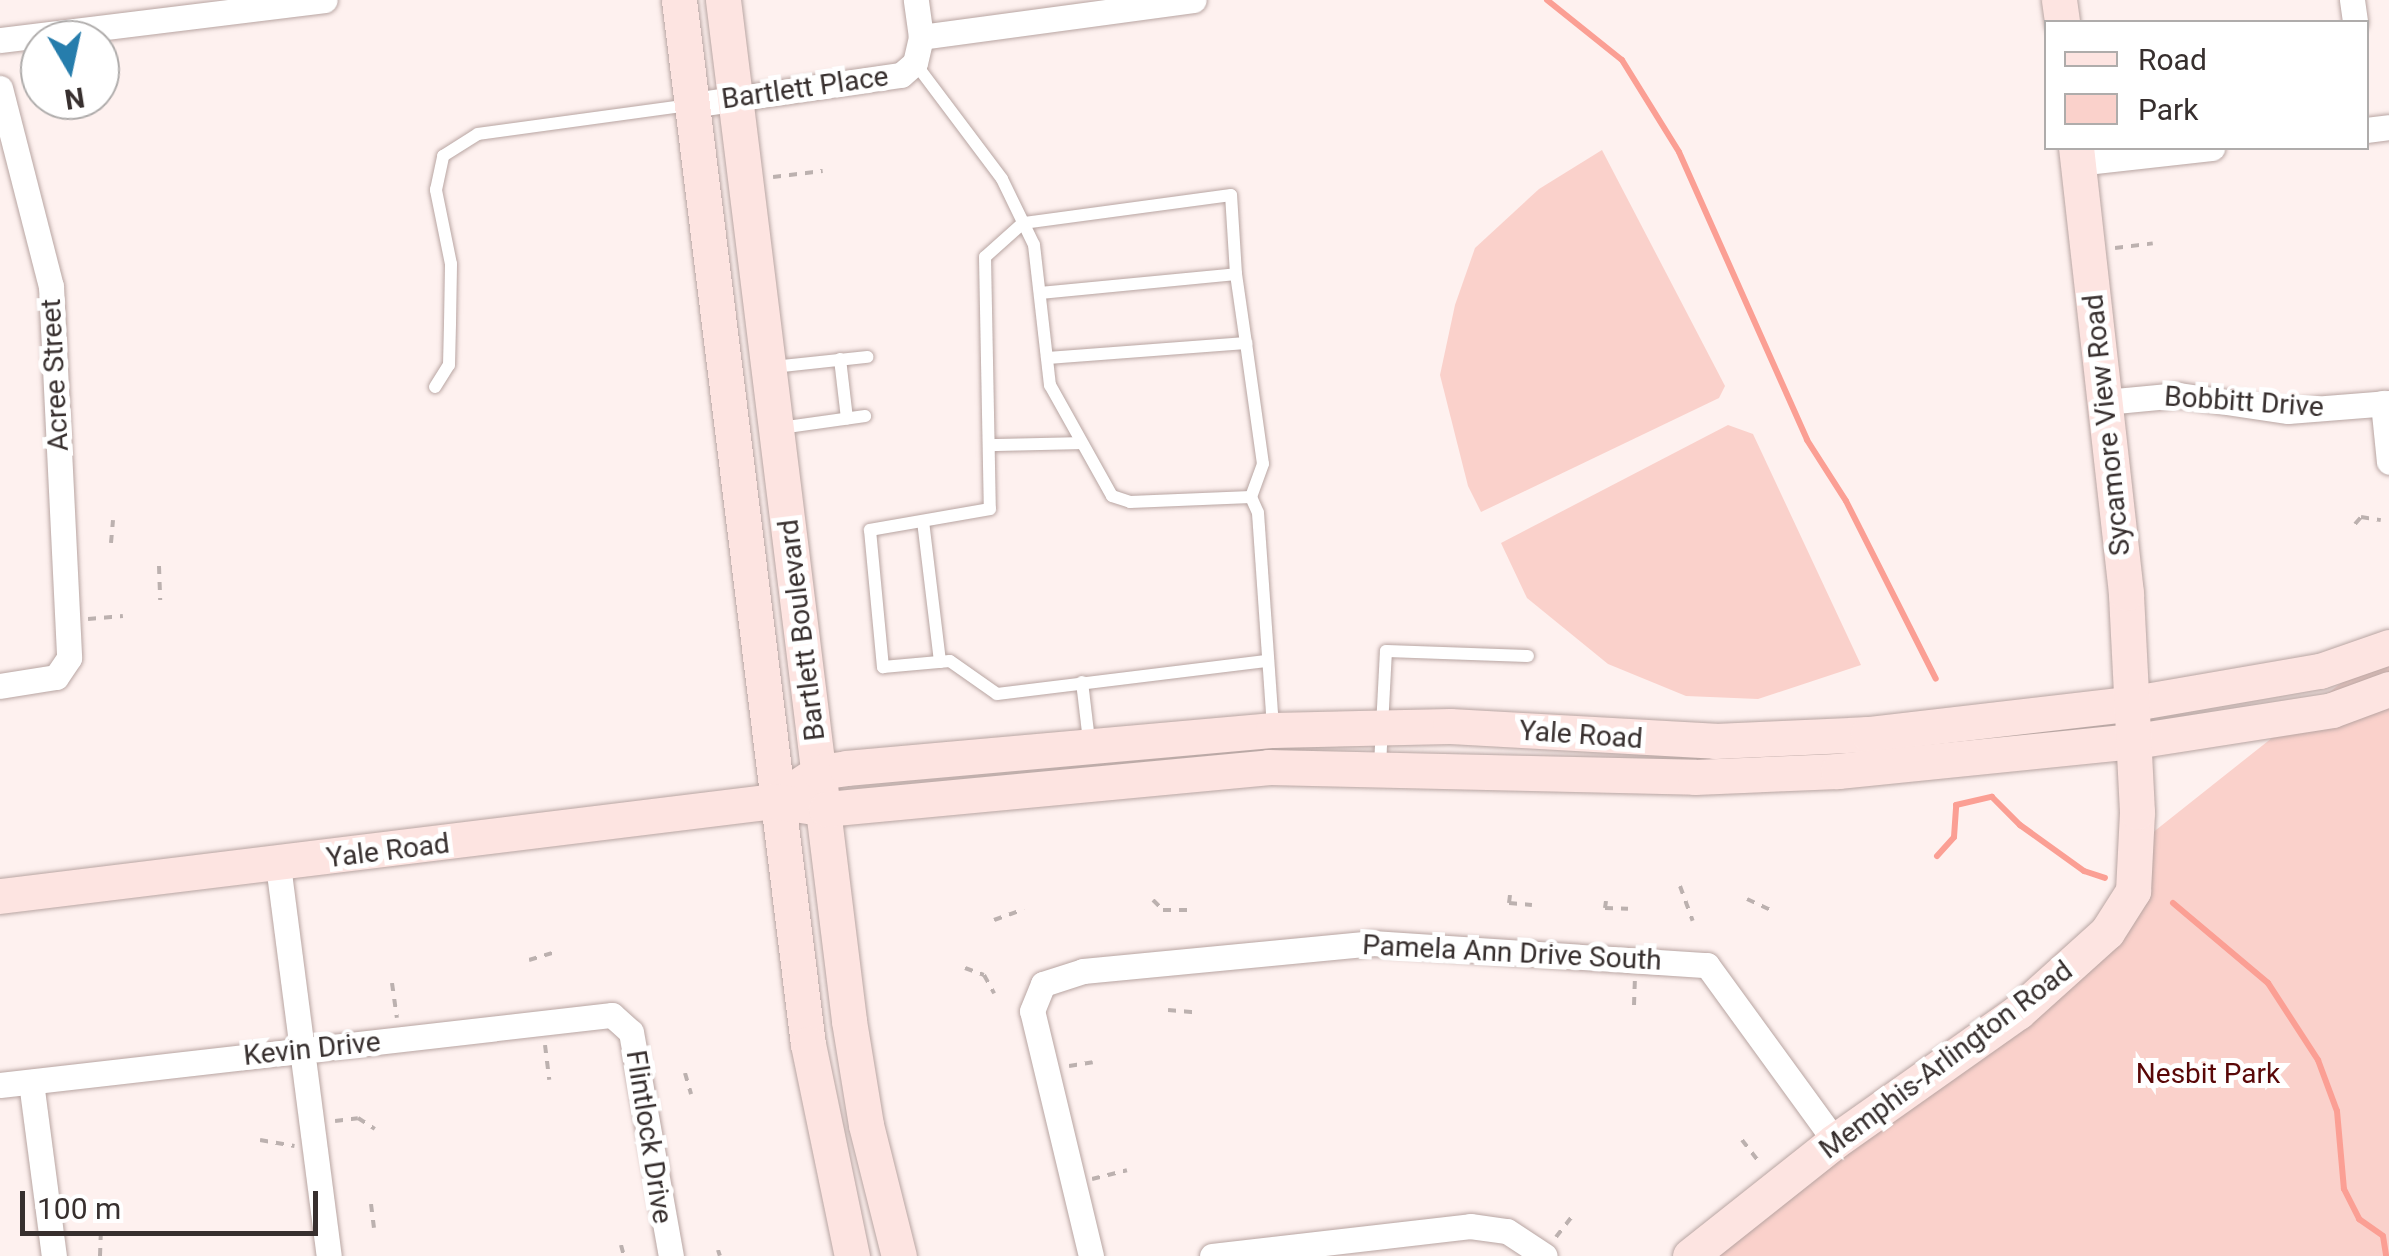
<!DOCTYPE html>
<html>
<head>
<meta charset="utf-8">
<style>
	body { margin:0 }
	#map { position:relative; width:2389px; height:1256px; overflow:hidden; background:#fef1ef; font-family:Roboto,sans-serif }
	div>[style] { position:absolute }
	[style*='--x'] { left:calc(var(--x)*1px); top:calc(var(--y)*1px); width:calc(var(--w)*1px); rotate:calc(var(--a)*1deg) }
	.green>* { inset:0; background:#fad1cb }
	.stream>* { height:6px; margin:-3px; padding:0 3px; transform-origin:3px; border-radius:3px; background:#fb9f94 }
	.path>* { height:4px; margin-top:-2px; transform-origin:0; background:repeating-linear-gradient(90deg,#bcb1af 0 8px,transparent 0 16px) }
	.roads { filter:drop-shadow(0 0 2px #b8a5a2) drop-shadow(0 0 2px #b8a5a2) }
	.lane>* { height:12px; margin:-6px; padding:0 6px; transform-origin:6px; border-radius:6px; background:#fff }
	.street>* { height:25px; margin:-12.5px; padding:0 12.5px; transform-origin:12.5px; border-radius:12.5px; background:#fff }
	.secondary>* { height:35px; margin:-17.5px; padding:0 17.5px; transform-origin:17.5px; border-radius:17.5px; background:#fde4e1 }
	span { translate:-50% -50%; white-space:nowrap; text-align:center; line-height:1.15; -webkit-text-stroke:10px #fff; paint-order:stroke }
	.street-label { font-size:28px; color:#372f2e }
	.park-label { font-size:28px; color:#590707 }
	.legend { position:absolute; left:2044px; top:20px; width:325px; height:130px; box-sizing:border-box; background:#fff; border:2px solid #afacab; margin:0; padding:12px 18px; list-style:none; font-size:30px; color:#372f2e }
	.legend li { display:flex; align-items:center; gap:20px; height:50px }
	.legend b { width:50px; border:2px solid #afacab }
	.north { position:absolute; left:20px; top:20px; width:100px; height:100px; box-sizing:border-box; background:#fff; border:2px solid #afacab; border-radius:50%; rotate:171deg; font-size:28px; font-weight:700; line-height:40px; text-align:center; color:#372f2e }
	.north::after { content:''; display:block; margin:auto; width:35px; height:45px; background:#267dac; clip-path:polygon(50% 0,100% 100%,50% 72%,0 100%) }
	.scale { position:absolute; left:20px; top:1191px; width:298px; height:45px; box-sizing:border-box; border:5px solid #372f2e; border-top:0; padding-left:12px; font-size:30px; line-height:35px; white-space:nowrap; color:#372f2e; -webkit-text-stroke:8px #fff; paint-order:stroke }
</style>
</head>
<body>
<div id="map">
	<div class="green">
		<div style="clip-path:polygon(1602px 150px,1725px 386px,1719px 398px,1481px 512px,1468px 486px,1440px 375px,1455px 305px,1475px 248px,1539px 189px)"></div>
		<div style="clip-path:polygon(1728px 425px,1753px 434px,1861px 665px,1758px 699px,1686px 696px,1608px 664px,1527px 598px,1501px 543px)"></div>
		<div style="clip-path:polygon(2389px 645px,2389px 1256px,1694px 1256px,2099px 925px,2132px 849px)"></div>
	</div>
	<div class="stream">
		<div style="--x:1547;--y:0;--w:96;--a:38.7"></div>
		<div style="--x:1622;--y:60;--w:108;--a:58.2"></div>
		<div style="--x:1679;--y:152;--w:315;--a:66"></div>
		<div style="--x:1807;--y:440;--w:72;--a:57.4"></div>
		<div style="--x:1846;--y:501;--w:199;--a:63.2"></div>
		<div style="--x:1937;--y:856;--w:25;--a:-48"></div>
		<div style="--x:1954;--y:837;--w:32;--a:-86"></div>
		<div style="--x:1956;--y:805;--w:37;--a:-13"></div>
		<div style="--x:1992;--y:797;--w:40;--a:45"></div>
		<div style="--x:2020;--y:825;--w:79;--a:35.7"></div>
		<div style="--x:2084;--y:871;--w:22;--a:18"></div>
		<div style="--x:2173;--y:903;--w:124;--a:40.1"></div>
		<div style="--x:2268;--y:983;--w:92;--a:57"></div>
		<div style="--x:2318;--y:1060;--w:54;--a:69.6"></div>
		<div style="--x:2337;--y:1111;--w:78;--a:84.9"></div>
		<div style="--x:2344;--y:1189;--w:34;--a:63"></div>
		<div style="--x:2359;--y:1219;--w:29;--a:35"></div>
		<div style="--x:2383;--y:1236;--w:20;--a:81"></div>
	</div>
	<div class="path">
		<div style="--x:773;--y:177;--w:50;--a:-6.8"></div>
		<div style="--x:2115;--y:248;--w:38;--a:-7"></div>
		<div style="--x:2355;--y:524;--w:9;--a:-49"></div>
		<div style="--x:2361;--y:517;--w:20;--a:9"></div>
		<div style="--x:111;--y:543;--w:23;--a:-85"></div>
		<div style="--x:159;--y:566;--w:34;--a:88"></div>
		<div style="--x:88;--y:619;--w:35;--a:-5"></div>
		<div style="--x:1680;--y:886;--w:37;--a:70"></div>
		<div style="--x:1510;--y:895;--w:8;--a:97"></div>
		<div style="--x:1509;--y:903;--w:23;--a:5"></div>
		<div style="--x:1747;--y:899;--w:26;--a:25"></div>
		<div style="--x:1153;--y:900;--w:14;--a:45"></div>
		<div style="--x:1163;--y:910;--w:24;--a:0"></div>
		<div style="--x:1606;--y:901;--w:7;--a:98"></div>
		<div style="--x:1605;--y:908;--w:23;--a:2"></div>
		<div style="--x:994;--y:920;--w:32;--a:-20"></div>
		<div style="--x:529;--y:960;--w:28;--a:-17"></div>
		<div style="--x:965;--y:968;--w:20;--a:20"></div>
		<div style="--x:984;--y:975;--w:21;--a:61"></div>
		<div style="--x:392;--y:983;--w:35;--a:82"></div>
		<div style="--x:1634;--y:1005;--w:25;--a:-88"></div>
		<div style="--x:1168;--y:1010;--w:32;--a:5"></div>
		<div style="--x:545;--y:1045;--w:35;--a:83"></div>
		<div style="--x:1069;--y:1066;--w:24;--a:-9"></div>
		<div style="--x:685;--y:1073;--w:22;--a:74"></div>
		<div style="--x:335;--y:1121;--w:23;--a:-7"></div>
		<div style="--x:358;--y:1118;--w:20;--a:33"></div>
		<div style="--x:260;--y:1140;--w:35;--a:10"></div>
		<div style="--x:1742;--y:1140;--w:31;--a:52"></div>
		<div style="--x:1092;--y:1179;--w:36;--a:-14"></div>
		<div style="--x:371;--y:1204;--w:24;--a:83"></div>
		<div style="--x:1556;--y:1237;--w:31;--a:-52"></div>
		<div style="--x:621;--y:1245;--w:11;--a:75"></div>
		<div style="--x:718;--y:1250;--w:6;--a:72"></div>
		<div style="--x:100;--y:1256;--w:24;--a:-88"></div>
	</div>
	<div class="roads">
		<div class="lane">
			<div style="--x:915;--y:63;--w:145;--a:53.1"></div>
			<div style="--x:1002;--y:179;--w:73;--a:64.1"></div>
			<div style="--x:1034;--y:245;--w:141;--a:83.5"></div>
			<div style="--x:1050;--y:385;--w:127;--a:60.8"></div>
			<div style="--x:1112;--y:496;--w:19;--a:18"></div>
			<div style="--x:1130;--y:502;--w:121;--a:-2.4"></div>
			<div style="--x:1251;--y:497;--w:17;--a:66"></div>
			<div style="--x:1258;--y:513;--w:216;--a:86"></div>
			<div style="--x:1236;--y:274;--w:79;--a:-93.6"></div>
			<div style="--x:1231;--y:195;--w:210;--a:172.3"></div>
			<div style="--x:1023;--y:223;--w:51;--a:138.2"></div>
			<div style="--x:985;--y:257;--w:252;--a:88.9"></div>
			<div style="--x:990;--y:509;--w:122;--a:170.1"></div>
			<div style="--x:870;--y:530;--w:138;--a:84.6"></div>
			<div style="--x:883;--y:667;--w:67;--a:-5.1"></div>
			<div style="--x:950;--y:661;--w:57;--a:35.1"></div>
			<div style="--x:997;--y:694;--w:271;--a:-7"></div>
			<div style="--x:1040;--y:293;--w:197;--a:-5.5"></div>
			<div style="--x:1236;--y:274;--w:70;--a:81.8"></div>
			<div style="--x:1047;--y:358;--w:200;--a:-4.3"></div>
			<div style="--x:1246;--y:343;--w:122;--a:82"></div>
			<div style="--x:1263;--y:464;--w:35;--a:110"></div>
			<div style="--x:840;--y:359;--w:60;--a:83.3"></div>
			<div style="--x:773;--y:367;--w:95;--a:-6.1"></div>
			<div style="--x:435;--y:387;--w:26;--a:-58"></div>
			<div style="--x:449;--y:365;--w:42;--a:-88.6"></div>
			<div style="--x:450;--y:323;--w:59;--a:-89"></div>
			<div style="--x:451;--y:264;--w:76;--a:-101.5"></div>
			<div style="--x:436;--y:190;--w:35;--a:-78"></div>
			<div style="--x:443;--y:156;--w:41;--a:-32.2"></div>
			<div style="--x:478;--y:134;--w:214;--a:-7.8"></div>
			<div style="--x:780;--y:428;--w:86;--a:-8"></div>
			<div style="--x:992;--y:445;--w:87;--a:-1.3"></div>
			<div style="--x:923;--y:521;--w:142;--a:83.1"></div>
			<div style="--x:1082;--y:682;--w:59;--a:83.2"></div>
			<div style="--x:1380;--y:765;--w:114;--a:-87"></div>
			<div style="--x:1386;--y:651;--w:142;--a:2"></div>
		</div>
		<div class="street">
			<div style="--x:2352;--y:0;--w:22;--a:82"></div>
			<div style="--x:921;--y:37;--w:275;--a:-7.7"></div>
			<div style="--x:0;--y:40;--w:327;--a:-7"></div>
			<div style="--x:0;--y:88;--w:204;--a:75.6"></div>
			<div style="--x:51;--y:286;--w:372;--a:87.2"></div>
			<div style="--x:69;--y:658;--w:23;--a:124"></div>
			<div style="--x:56;--y:677;--w:57;--a:170.9"></div>
			<div style="--x:692;--y:105;--w:211;--a:-8.2"></div>
			<div style="--x:901;--y:75;--w:18;--a:-41"></div>
			<div style="--x:915;--y:63;--w:27;--a:-77"></div>
			<div style="--x:921;--y:37;--w:37;--a:-98"></div>
			<div style="--x:2366;--y:130;--w:23;--a:-7"></div>
			<div style="--x:2078;--y:163;--w:135;--a:-6.4"></div>
			<div style="--x:2105;--y:402;--w:74;--a:-5.4"></div>
			<div style="--x:2179;--y:395;--w:110;--a:8.4"></div>
			<div style="--x:2288;--y:411;--w:101;--a:-4.5"></div>
			<div style="--x:2383;--y:403;--w:59;--a:84.2"></div>
			<div style="--x:278;--y:865;--w:394;--a:82.6"></div>
			<div style="--x:31;--y:1082;--w:176;--a:82.5"></div>
			<div style="--x:0;--y:1085;--w:616;--a:-6.53"></div>
			<div style="--x:612;--y:1015;--w:25;--a:42"></div>
			<div style="--x:631;--y:1032;--w:228;--a:79.9"></div>
			<div style="--x:1091;--y:1256;--w:252;--a:-103.5"></div>
			<div style="--x:1032;--y:1011;--w:29;--a:-68"></div>
			<div style="--x:1043;--y:984;--w:42;--a:-18"></div>
			<div style="--x:1083;--y:971;--w:290;--a:-5.5"></div>
			<div style="--x:1372;--y:943;--w:336;--a:3.8"></div>
			<div style="--x:1707;--y:965;--w:218;--a:54"></div>
			<div style="--x:1212;--y:1256;--w:260;--a:-6.6"></div>
			<div style="--x:1470;--y:1226;--w:37;--a:8"></div>
			<div style="--x:1507;--y:1231;--w:45;--a:33.3"></div>
		</div>
		<div class="secondary">
			<div style="--x:679;--y:0;--w:1052;--a:82.96"></div>
			<div style="--x:808;--y:1044;--w:217;--a:78.3"></div>
			<div style="--x:723;--y:0;--w:1029;--a:82.96"></div>
			<div style="--x:849;--y:1021;--w:105;--a:80.7"></div>
			<div style="--x:866;--y:1125;--w:135;--a:75.9"></div>
			<div style="--x:2059;--y:0;--w:22;--a:82"></div>
			<div style="--x:775;--y:801;--w:53;--a:-33.4"></div>
			<div style="--x:819;--y:772;--w:27;--a:-8"></div>
			<div style="--x:846;--y:768;--w:429;--a:-5.1"></div>
			<div style="--x:1273;--y:730;--w:177;--a:-1.3"></div>
			<div style="--x:1450;--y:726;--w:265;--a:3.2"></div>
			<div style="--x:1715;--y:741;--w:153;--a:-2.6"></div>
			<div style="--x:1868;--y:734;--w:268;--a:-6.6"></div>
			<div style="--x:2134;--y:703;--w:189;--a:-9.8"></div>
			<div style="--x:2320;--y:671;--w:73;--a:-19.2"></div>
			<div style="--x:0;--y:896;--w:781;--a:-6.99"></div>
			<div style="--x:775;--y:801;--w:52;--a:8.9"></div>
			<div style="--x:826;--y:809;--w:444;--a:-5.4"></div>
			<div style="--x:1268;--y:767;--w:427;--a:1.3"></div>
			<div style="--x:1695;--y:777;--w:143;--a:-2.4"></div>
			<div style="--x:1838;--y:771;--w:299;--a:-5.8"></div>
			<div style="--x:2135;--y:741;--w:199;--a:-8.9"></div>
			<div style="--x:2332;--y:710;--w:61;--a:-20.2"></div>
			<div style="--x:1690;--y:1256;--w:185;--a:-38.4"></div>
			<div style="--x:1835;--y:1141;--w:224;--a:-35.2"></div>
			<div style="--x:2018;--y:1012;--w:120;--a:-42"></div>
			<div style="--x:2107;--y:932;--w:49;--a:-57.6"></div>
			<div style="--x:2133;--y:891;--w:79;--a:-87.1"></div>
			<div style="--x:2137;--y:812;--w:219;--a:-92.9"></div>
			<div style="--x:2126;--y:593;--w:448;--a:-96.4"></div>
		</div>
	</div>
	<div class="street-label">
		<span style="left:805px;top:88px;rotate:-8deg">Bartlett Place</span>
		<span style="left:55px;top:375px;rotate:-93deg">Acree Street</span>
		<span style="left:2244px;top:402px;rotate:4deg">Bobbitt Drive</span>
		<span style="left:2107px;top:425px;rotate:-96deg">Sycamore View Road</span>
		<span style="left:802px;top:630px;rotate:-97deg">Bartlett Boulevard</span>
		<span style="left:1581px;top:735px;rotate:4deg">Yale Road</span>
		<span style="left:388px;top:851px;rotate:-7deg">Yale Road</span>
		<span style="left:1512px;top:953px;rotate:3deg">Pamela Ann Drive South</span>
		<span style="left:312px;top:1049px;rotate:-6deg">Kevin Drive</span>
		<span style="left:1946px;top:1060px;rotate:-37deg">Memphis-Arlington Road</span>
		<span style="left:649px;top:1137px;rotate:81deg">Flintlock Drive</span>
	</div>
	<div class="park-label">
		<span style="left:2208px;top:1074px">Nesbit Park</span>
	</div>
	<ul class="legend">
	<li><b style="height:12px;background:#fde4e1"></b>Road</li>
	<li><b style="height:28px;background:#fad1cb"></b>Park</li>
	</ul>
	<div class="north">N</div>
	<div class="scale">100 m</div>
</div>
</body>
</html>
